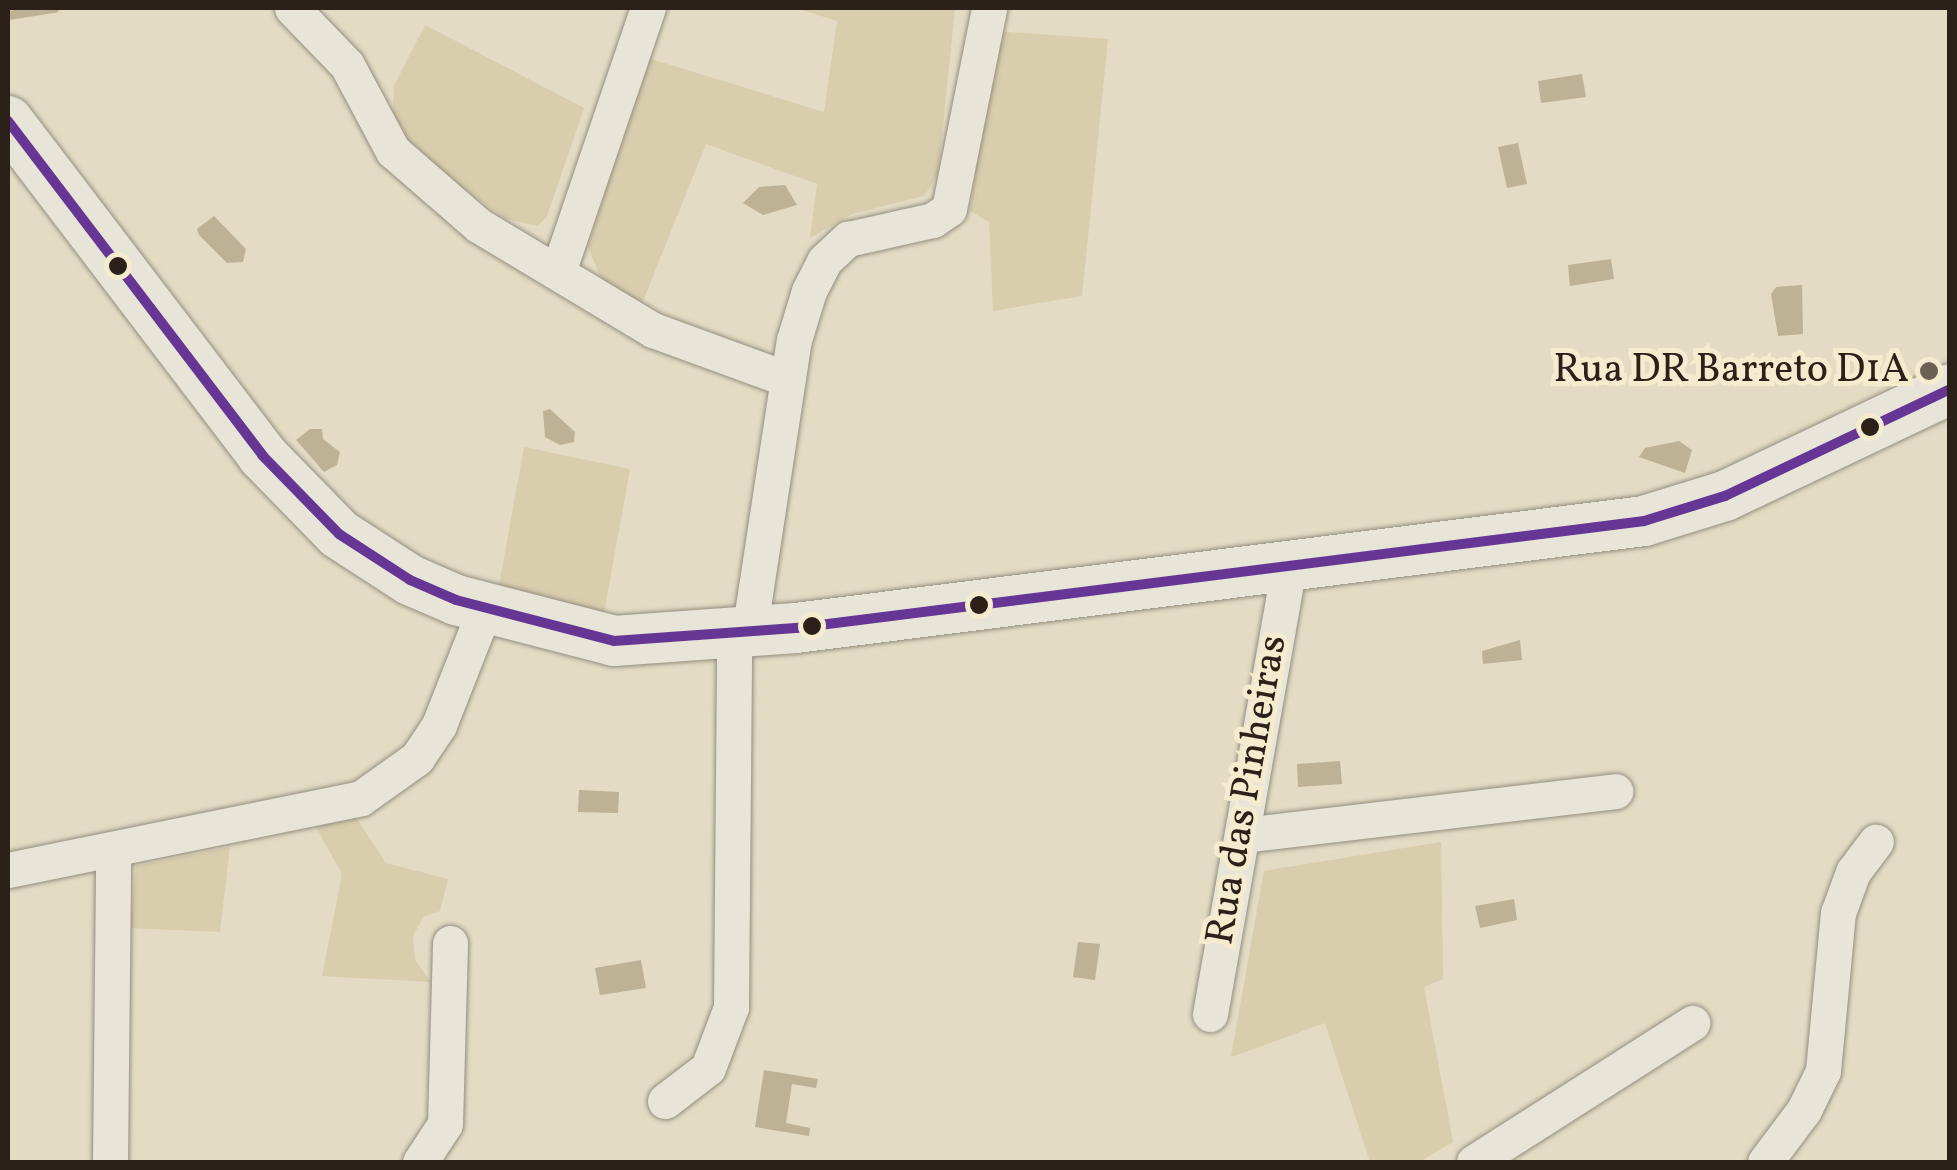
<!DOCTYPE html>
<html>
<head>
<meta charset="utf-8">
<style>
	body { margin:0 }
	#map { position:relative; width:1957px; height:1170px; overflow:hidden; background:#e3dbc3; font-family:Vollkorn,serif }
	div>[style] { position:absolute }
	[style*='--x'] { left:calc(var(--x)*1px); top:calc(var(--y)*1px); width:calc(var(--w)*1px); rotate:calc(var(--a)*1deg) }
	.green>* { inset:0; background:#d8cdad }
	.water>* { inset:0; background:#bdb295 }
	.stream>* { height:9px; margin:-4.5px; padding:0 4.5px; transform-origin:4.5px; border-radius:4.5px; background:#bdb295 }
	.roads { filter:drop-shadow(0 0 2px #948e80) drop-shadow(0 0 2px #948e80) }
	.street>* { height:35px; margin:-17.5px; padding:0 17.5px; transform-origin:17.5px; border-radius:17.5px; background:#e8e4d8 }
	.secondary>* { height:50px; margin:-25px; padding:0 25px; transform-origin:25px; border-radius:25px; background:#e8e4d8 }
	.bus-1>* { height:10px; margin:-5px; padding:0 5px; transform-origin:5px; border-radius:5px; background:#663695 }
	.dots>* { width:28px; height:28px; translate:-50% -50%; box-sizing:border-box; border:5px solid #f5ecd0; border-radius:50% }
	span { translate:-50% -50%; white-space:nowrap; text-align:center; line-height:1.15; -webkit-text-stroke:10px #f5ecd0; paint-order:stroke }
	.poi-label { font-size:40px; color:#2b2119 }
	.right { translate:-100% -50%; text-align:right }
	.street-label { font-size:40px; color:#2b2119 }
	.frame { position:absolute; inset:0; border:10px solid #2b2119; pointer-events:none }
</style>
</head>
<body>
<div id="map">
	<div class="green">
		<div style="clip-path:polygon(796px 8px,955px 8px,938px 175px,924px 196px,852px 214px,810px 238px,817px 184px,706px 144px,641px 306px,602px 281px,588px 247px,648px 58px,824px 112px,837px 21px)"></div>
		<div style="clip-path:polygon(425px 25px,584px 108px,547px 216px,538px 226px,506px 219px,438px 170px,392px 125px,394px 86px)"></div>
		<div style="clip-path:polygon(995px 31px,1108px 39px,1082px 296px,993px 311px,989px 222px,970px 211px)"></div>
		<div style="clip-path:polygon(524px 447px,630px 469px,603px 619px,498px 591px)"></div>
		<div style="clip-path:polygon(355px 816px,386px 863px,448px 879px,440px 911px,423px 917px,413px 936px,415px 960px,431px 982px,322px 976px,342px 874px,316px 827px)"></div>
		<div style="clip-path:polygon(1441px 842px,1443px 979px,1424px 987px,1453px 1142px,1419px 1162px,1370px 1162px,1325px 1023px,1231px 1057px,1264px 871px)"></div>
		<div style="clip-path:polygon(230px 847px,220px 932px,130px 928px,136px 866px)"></div>
	</div>
	<div class="water">
		<div style="clip-path:polygon(1582px 74px,1586px 97px,1541px 103px,1538px 81px)"></div>
		<div style="clip-path:polygon(1518px 143px,1527px 184px,1507px 188px,1498px 147px)"></div>
		<div style="clip-path:polygon(785px 185px,797px 205px,763px 215px,743px 203px,759px 187px)"></div>
		<div style="clip-path:polygon(214px 216px,246px 249px,243px 262px,227px 263px,199px 235px,197px 229px)"></div>
		<div style="clip-path:polygon(1611px 259px,1614px 279px,1570px 286px,1568px 265px)"></div>
		<div style="clip-path:polygon(1802px 285px,1803px 334px,1778px 336px,1771px 294px,1776px 287px)"></div>
		<div style="clip-path:polygon(550px 409px,575px 432px,574px 442px,560px 445px,545px 437px,543px 411px)"></div>
		<div style="clip-path:polygon(310px 429px,322px 429px,323px 439px,340px 452px,337px 465px,324px 472px,296px 440px)"></div>
		<div style="clip-path:polygon(1679px 441px,1692px 450px,1685px 473px,1639px 457px,1645px 448px)"></div>
		<div style="clip-path:polygon(1520px 640px,1522px 660px,1483px 664px,1482px 651px)"></div>
		<div style="clip-path:polygon(1340px 761px,1342px 784px,1298px 787px,1297px 764px)"></div>
		<div style="clip-path:polygon(579px 790px,619px 792px,618px 813px,578px 812px)"></div>
		<div style="clip-path:polygon(1514px 899px,1517px 920px,1480px 928px,1475px 906px)"></div>
		<div style="clip-path:polygon(1078px 942px,1100px 944px,1095px 980px,1073px 977px)"></div>
		<div style="clip-path:polygon(641px 960px,646px 988px,600px 995px,595px 968px)"></div>
		<div style="clip-path:polygon(764px 1070px,818px 1079px,816px 1088px,792px 1084px,786px 1123px,810px 1128px,809px 1136px,755px 1127px)"></div>
	</div>
	<div class="stream">
		<div style="--x:8;--y:15;--w:47;--a:-8.7"></div>
	</div>
	<div class="roads">
		<div class="street">
			<div style="--x:292;--y:8;--w:79;--a:46"></div>
			<div style="--x:347;--y:65;--w:98;--a:61.9"></div>
			<div style="--x:393;--y:151;--w:113;--a:41"></div>
			<div style="--x:478;--y:225;--w:204;--a:31"></div>
			<div style="--x:653;--y:330;--w:143;--a:20.1"></div>
			<div style="--x:558;--y:272;--w:279;--a:-71.2"></div>
			<div style="--x:749;--y:633;--w:296;--a:-81.3"></div>
			<div style="--x:794;--y:340;--w:51;--a:-73"></div>
			<div style="--x:809;--y:291;--w:34;--a:-63"></div>
			<div style="--x:824;--y:261;--w:33;--a:-43"></div>
			<div style="--x:848;--y:239;--w:87;--a:-12.6"></div>
			<div style="--x:933;--y:220;--w:19;--a:-35"></div>
			<div style="--x:949;--y:209;--w:205;--a:-78.7"></div>
			<div style="--x:1242;--y:835;--w:376;--a:-6.7"></div>
			<div style="--x:8;--y:870;--w:360;--a:-11.5"></div>
			<div style="--x:361;--y:798;--w:69;--a:-35.5"></div>
			<div style="--x:417;--y:758;--w:40;--a:-56"></div>
			<div style="--x:439;--y:725;--w:123;--a:-68.5"></div>
			<div style="--x:1210;--y:1014;--w:454;--a:-80"></div>
			<div style="--x:665;--y:1101;--w:54;--a:-37.5"></div>
			<div style="--x:708;--y:1068;--w:65;--a:-69.3"></div>
			<div style="--x:731;--y:1007;--w:372;--a:-89.5"></div>
			<div style="--x:110;--y:1162;--w:312;--a:-89.4"></div>
			<div style="--x:420;--y:1162;--w:45;--a:-56.7"></div>
			<div style="--x:445;--y:1124;--w:181;--a:-88.4"></div>
			<div style="--x:1474;--y:1162;--w:259;--a:-32.5"></div>
			<div style="--x:1765;--y:1162;--w:65;--a:-53.1"></div>
			<div style="--x:1804;--y:1110;--w:43;--a:-64"></div>
			<div style="--x:1823;--y:1071;--w:159;--a:-84.6"></div>
			<div style="--x:1838;--y:913;--w:44;--a:-69.9"></div>
			<div style="--x:1853;--y:872;--w:38;--a:-53"></div>
		</div>
		<div class="secondary">
			<div style="--x:8;--y:121;--w:420;--a:52.7"></div>
			<div style="--x:262;--y:455;--w:110;--a:45.7"></div>
			<div style="--x:339;--y:534;--w:85;--a:32.9"></div>
			<div style="--x:410;--y:580;--w:50;--a:23.5"></div>
			<div style="--x:456;--y:600;--w:163;--a:14.5"></div>
			<div style="--x:614;--y:641;--w:182;--a:-4.1"></div>
			<div style="--x:796;--y:628;--w:855;--a:-7.19"></div>
			<div style="--x:1644;--y:521;--w:85;--a:-17.2"></div>
			<div style="--x:1725;--y:496;--w:249;--a:-25.4"></div>
		</div>
	</div>
	<div class="bus-1">
		<div style="--x:8;--y:121;--w:420;--a:52.7"></div>
		<div style="--x:262;--y:455;--w:110;--a:45.7"></div>
		<div style="--x:339;--y:534;--w:85;--a:32.9"></div>
		<div style="--x:410;--y:580;--w:50;--a:23.5"></div>
		<div style="--x:456;--y:600;--w:163;--a:14.5"></div>
		<div style="--x:614;--y:641;--w:182;--a:-4.1"></div>
		<div style="--x:796;--y:628;--w:855;--a:-7.19"></div>
		<div style="--x:1644;--y:521;--w:85;--a:-17.2"></div>
		<div style="--x:1725;--y:496;--w:249;--a:-25.4"></div>
	</div>
	<div class="dots">
		<div style="left:118px;top:266px;background:#2b2119"></div>
		<div style="left:1929px;top:371px;background:#6b6254"></div>
		<div style="left:1870px;top:427px;background:#2b2119"></div>
		<div style="left:979px;top:605px;background:#2b2119"></div>
		<div style="left:812px;top:626px;background:#2b2119"></div>
	</div>
	<div class="poi-label">
		<span class="right" style="left:1909px;top:371px">Rua DR Barreto D1A</span>
	</div>
	<div class="street-label">
		<span style="left:1248px;top:790px;rotate:-80deg">Rua das Pinheiras</span>
	</div>
	<div class="frame"></div>
</div>
</body>
</html>
